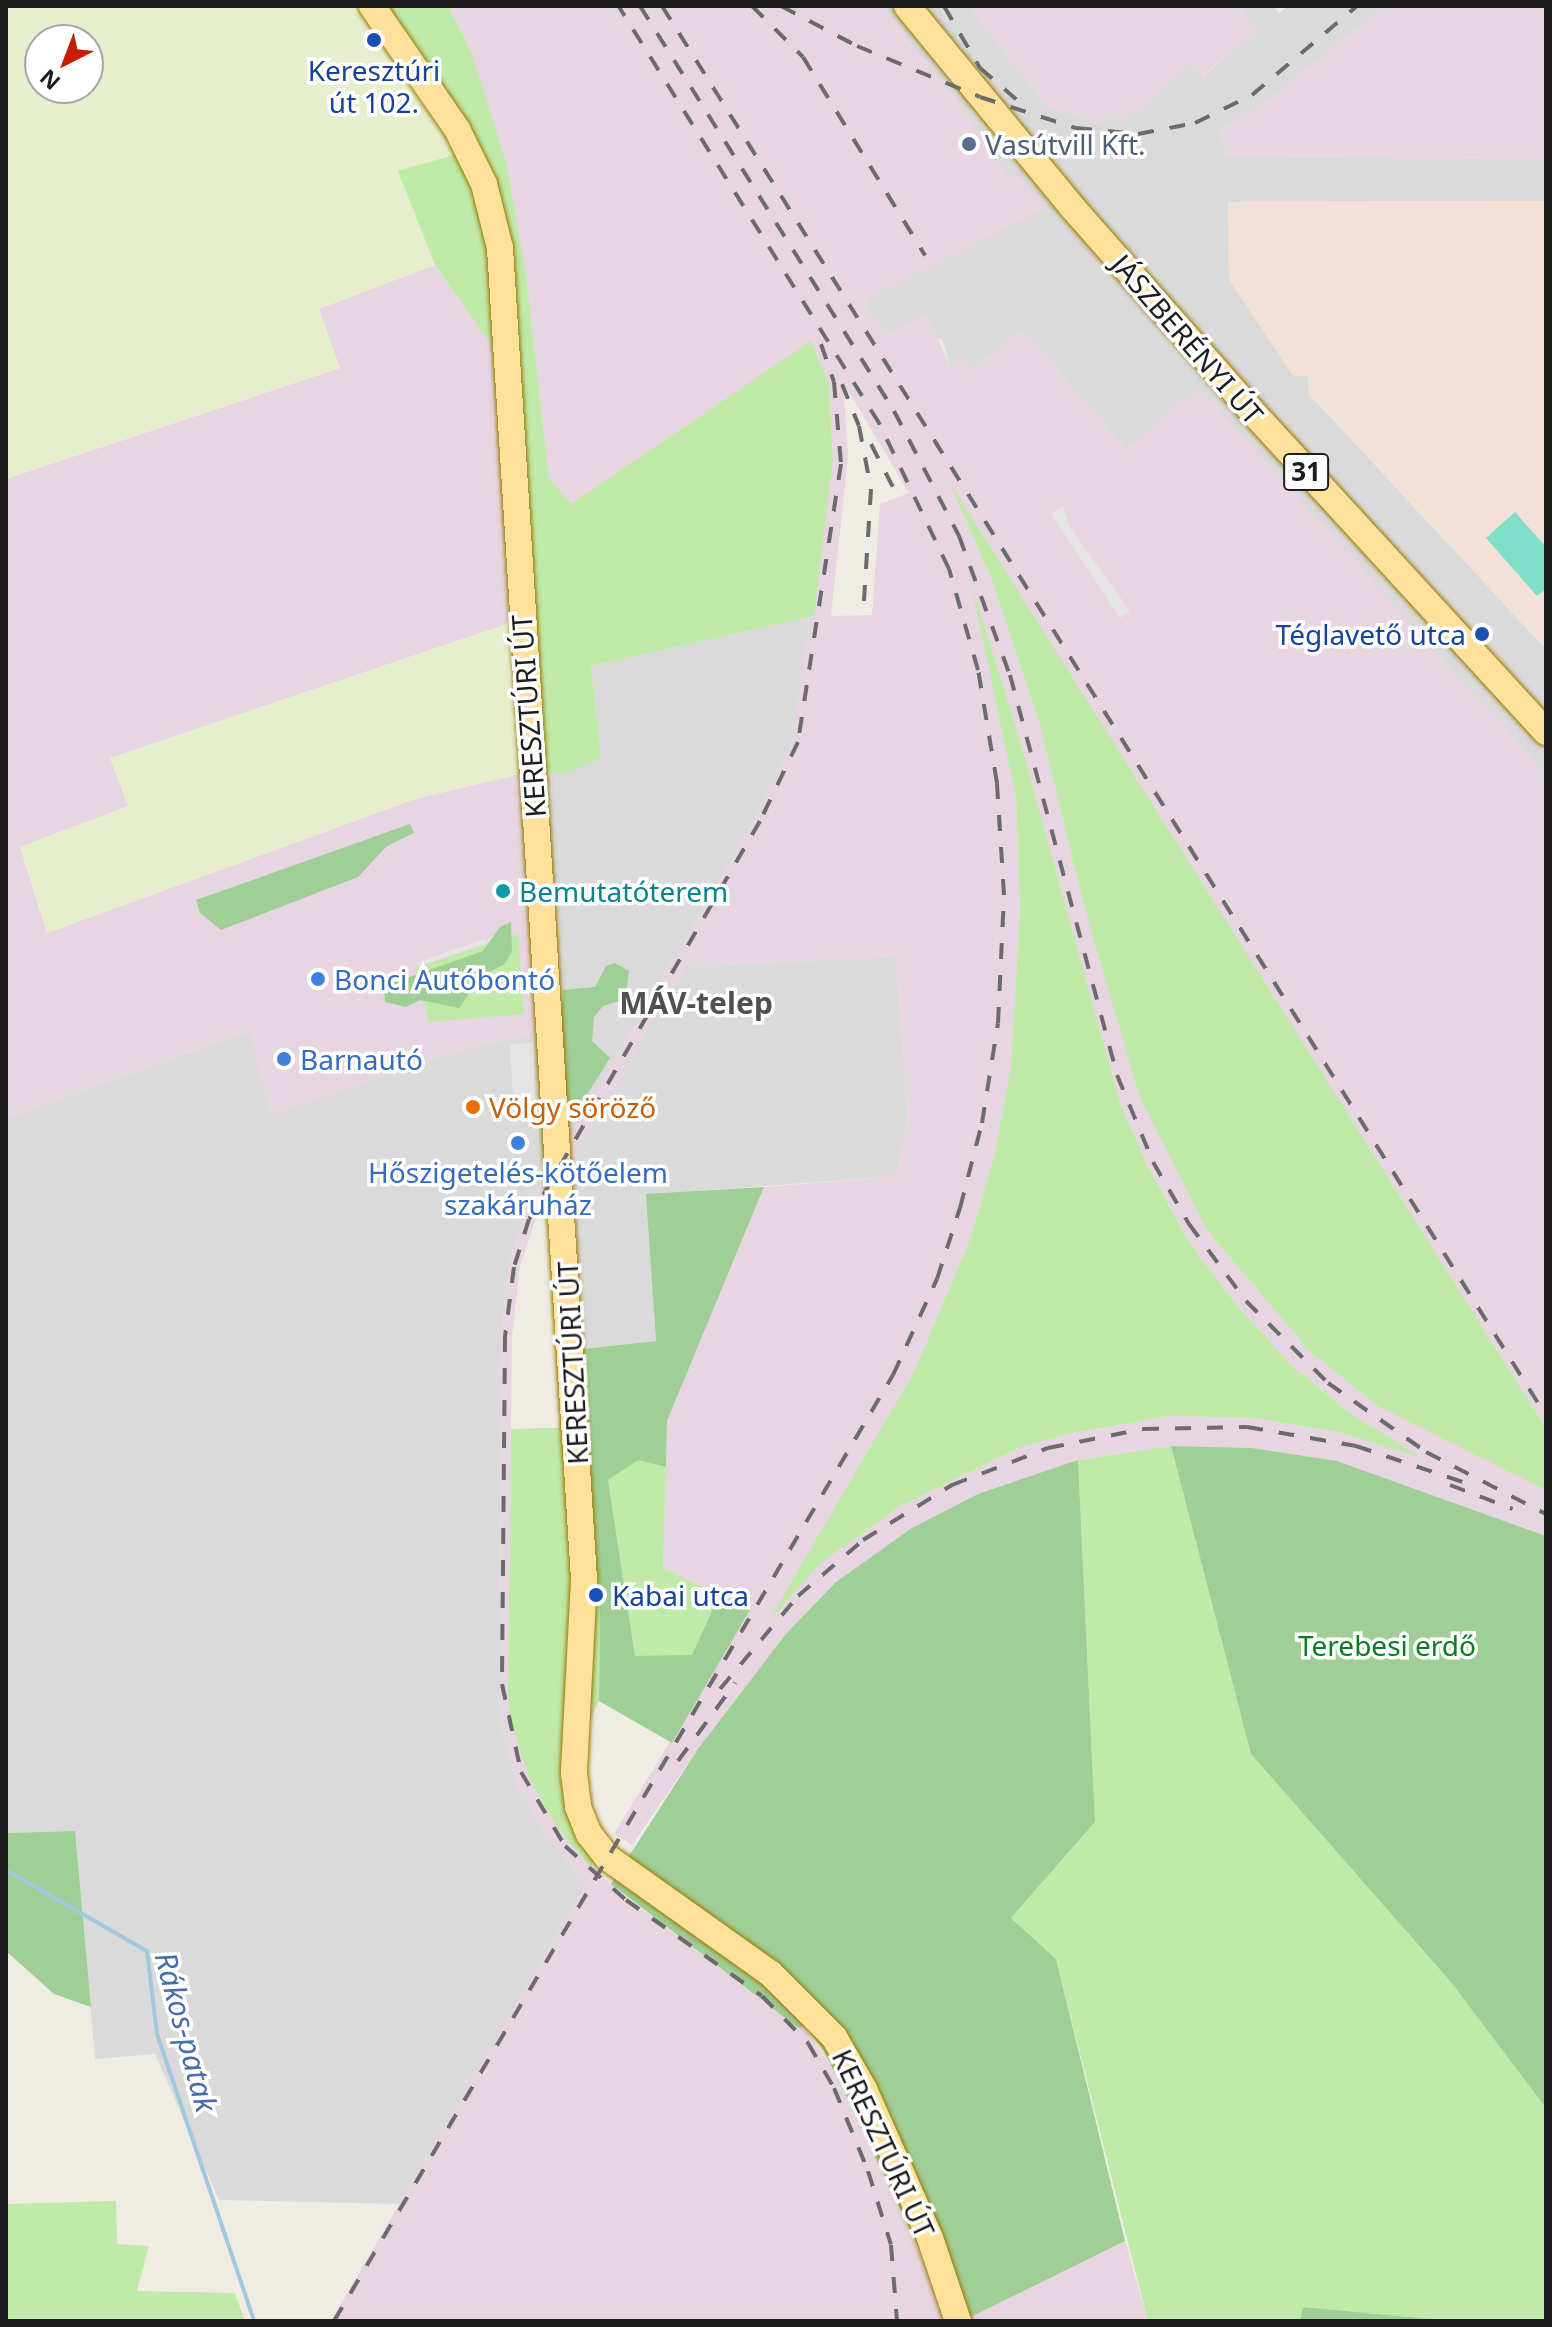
<!DOCTYPE html>
<html>
<head>
<meta charset="utf-8">
<style>
	body { margin:0 }
	#map { position:relative; width:1552px; height:2327px; overflow:hidden; background:#efece3; font-family:"Noto Sans",sans-serif }
	div>[style] { position:absolute }
	[style*='--x'] { left:calc(var(--x)*1px); top:calc(var(--y)*1px); width:calc(var(--w)*1px); rotate:calc(var(--a)*1deg) }
	.residential>* { inset:0; background:#dbdada }
	.industrial>* { inset:0; background:#e8d5e2 }
	.military>* { inset:0; background:#f1e1d6 }
	.farmland>* { inset:0; background:#e7eece }
	.grass>* { inset:0; background:#bfeaa8 }
	.forest>* { inset:0; background:#9fcf97 }
	.pitch>* { inset:0; background:#7fdfc8 }
	.parking>* { inset:0; background:#e5e5e5 }
	.stream>* { height:4px; margin:-2px; padding:0 2px; transform-origin:2px; border-radius:2px; background:#a2c8dd }
	.roads { filter:drop-shadow(0 0 2px #967a00) drop-shadow(0 0 2px #967a00) }
	.major>* { height:26px; margin:-13px; padding:0 13px; transform-origin:13px; border-radius:13px; background:#fde09a }
	.rail>* { height:4px; margin-top:-2px; transform-origin:0; background:repeating-linear-gradient(90deg,#6b6b6b 0 16px,transparent 0 32px) }
	.dots>* { width:22px; height:22px; translate:-50% -50%; box-sizing:border-box; border:4px solid #fff; border-radius:50% }
	span { translate:-50% -50%; white-space:nowrap; text-align:center; line-height:1.15; -webkit-text-stroke:7px #fff; paint-order:stroke }
	.shield-label span { padding:2px 6px; background:#fff; border:2px solid; border-radius:6px; -webkit-text-stroke-width:0 }
	.shield-label { font-size:26px; color:#1d1d1d; font-weight:700 }
	.transit-label { font-size:28px; color:#164399 }
	.right { translate:-100% -50%; text-align:right }
	.left { translate:0 -50%; text-align:left }
	.service-label { font-size:28px; color:#4e5e75 }
	.street-label { font-size:28px; color:#1d1d1d }
	.culture-label { font-size:28px; color:#0d838f }
	.shop-label { font-size:28px; color:#366cbe }
	.food-label { font-size:28px; color:#c56008 }
	.park-label { font-size:28px; color:#0a7d23 }
	.neighbourhood-label { font-size:30px; color:#505050; font-weight:700 }
	.water-label { font-size:30px; color:#486dae; font-style:italic }
	.frame { position:absolute; inset:0; border:8px solid #1d1d1d; pointer-events:none }
	.north { position:absolute; left:24px; top:24px; width:80px; height:80px; box-sizing:border-box; background:#fff; border:2px solid #a5a5a5; border-radius:50%; rotate:222deg; font-size:22px; font-weight:700; line-height:32px; text-align:center; color:#1d1d1d }
	.north::after { content:''; display:block; margin:auto; width:28px; height:36px; background:#ca1c00; clip-path:polygon(50% 0,100% 100%,50% 72%,0 100%) }
</style>
</head>
<body>
<div id="map">
	<div class="residential">
		<div style="clip-path:polygon(880px 6px,970px 6px,1047px 107px,1192px 64px,1203px 76px,1258px 30px,1239px 6px,1274px 6px,1279px 13px,1288px 6px,1385px 6px,1263px 105px,1220px 128px,1226px 156px,1546px 158px,1546px 201px,1228px 202px,1313px 384px,1309px 394px,1546px 649px,1546px 775px,1199px 389px,1126px 450px,1023px 330px,973px 369px,950px 366px,942px 339px,885px 336px,864px 301px,1007px 178px,968px 117px)"></div>
		<div style="clip-path:polygon(814px 616px,793px 741px,756px 818px,524px 1216px,508px 1268px,501px 1336px,500px 1719px,518px 1787px,546px 1835px,586px 1884px,400px 2204px,219px 2200px,155px 2054px,95px 2059px,75px 1831px,6px 1833px,6px 1118px,250px 1030px,270px 1114px,467px 1048px,554px 1030px,533px 771px,601px 758px,591px 666px)"></div>
		<div style="clip-path:polygon(896px 956px,908px 1117px,897px 1176px,647px 1195px,656px 1341px,583px 1349px,572px 1157px,685px 967px)"></div>
	</div>
	<div class="industrial">
		<div style="clip-path:polygon(evenodd,448px 6px,880px 6px,968px 117px,1007px 178px,1017px 174px,1048px 207px,864px 300px,885px 335px,926px 314px,950px 365px,963px 356px,973px 369px,1023px 330px,1126px 450px,1199px 388px,1546px 775px,1546px 1428px,951px 487px,992px 580px,1040px 726px,1084px 906px,1207px 1230px,1309px 1351px,1378px 1405px,1546px 1490px,1546px 1536px,1337px 1461px,1252px 1448px,1171px 1446px,1077px 1460px,698px 1749px,632px 1845px,614px 1834px,750px 1610px,663px 1568px,667px 1421px,764px 1187px,897px 1176px,908px 1117px,896px 956px,685px 967px,535px 1222px,520px 1266px,512px 1337px,508px 1688px,557px 1827px,590px 1867px,628px 1898px,798px 2028px,803px 2025px,840px 2081px,938px 2293px,945px 2321px,331px 2321px,586px 1884px,546px 1835px,518px 1787px,500px 1719px,501px 1336px,508px 1268px,524px 1216px,756px 818px,792px 741px,833px 459px,829px 383px,811px 342px,571px 505px,549px 478px,526px 274px,471px 51px,448px 6px,843px 382px,909px 493px,880px 504px,872px 615px,831px 616px,848px 456px,843px 382px,448px 6px,976px 601px,1018px 733px,1120px 1102px,1147px 1165px,1189px 1242px,1241px 1311px,1294px 1367px,1350px 1413px,1418px 1456px,1338px 1432px,1254px 1418px,1170px 1416px,1067px 1434px,1016px 1449px,899px 1507px,821px 1563px,772px 1617px,914px 1372px,971px 1237px,995px 1152px,1011px 1065px,1020px 909px,1016px 798px,976px 601px)"></div>
		<div style="clip-path:polygon(970px 6px,1239px 6px,1259px 30px,1202px 76px,1192px 64px,1121px 124px,1114px 116px,1102px 124px,1047px 107px)"></div>
		<div style="clip-path:polygon(1385px 6px,1546px 6px,1546px 158px,1226px 156px,1219px 128px,1263px 105px)"></div>
		<div style="clip-path:polygon(435px 265px,503px 361px,519px 620px,110px 758px,129px 806px,20px 847px,47px 933px,415px 799px,533px 771px,554px 1030px,467px 1048px,270px 1115px,249px 1030px,6px 1118px,6px 479px,340px 368px,318px 309px)"></div>
		<div style="clip-path:polygon(1125px 2241px,1148px 2321px,954px 2321px,973px 2316px)"></div>
	</div>
	<div class="military">
		<div style="clip-path:polygon(1546px 201px,1546px 649px,1309px 393px,1308px 376px,1293px 376px,1229px 280px,1228px 202px)"></div>
	</div>
	<div class="farmland">
		<div style="clip-path:polygon(evenodd,6px 6px,365px 6px,465px 152px,398px 171px,435px 265px,319px 309px,340px 368px,6px 479px,6px 6px,40px 40px,88px 40px,88px 88px,40px 88px,40px 40px)"></div>
		<div style="clip-path:polygon(519px 620px,533px 771px,415px 799px,47px 933px,20px 847px,128px 806px,110px 758px)"></div>
	</div>
	<div class="grass">
		<div style="clip-path:polygon(365px 6px,448px 6px,471px 51px,506px 162px,526px 274px,549px 478px,571px 504px,811px 341px,829px 383px,833px 459px,814px 616px,591px 666px,601px 758px,566px 773px,533px 771px,503px 361px,435px 265px,398px 171px,464px 152px)"></div>
		<div style="clip-path:polygon(948px 480px,1546px 1428px,1546px 1490px,1378px 1406px,1309px 1351px,1207px 1230px,1139px 1095px,1084px 906px,1040px 726px,992px 580px)"></div>
		<div style="clip-path:polygon(971px 583px,1018px 733px,1120px 1102px,1147px 1165px,1189px 1242px,1241px 1311px,1294px 1367px,1350px 1413px,1422px 1458px,1338px 1432px,1254px 1418px,1170px 1416px,1067px 1434px,1016px 1449px,899px 1507px,821px 1563px,768px 1622px,914px 1372px,971px 1237px,995px 1152px,1011px 1065px,1020px 909px,1016px 798px)"></div>
		<div style="clip-path:polygon(518px 934px,524px 1014px,429px 1022px,415px 968px)"></div>
		<div style="clip-path:polygon(588px 1427px,600px 1618px,599px 1701px,581px 1738px,581px 1794px,608px 1844px,590px 1867px,557px 1827px,531px 1782px,509px 1717px,508px 1688px,511px 1429px)"></div>
		<div style="clip-path:polygon(1171px 1446px,1251px 1754px,1450px 1981px,1546px 2108px,1546px 2321px,1452px 2321px,1303px 2307px,1300px 2321px,1148px 2321px,1056px 1959px,1011px 1918px,1095px 1822px,1078px 1460px)"></div>
		<div style="clip-path:polygon(638px 1459px,666px 1467px,663px 1568px,719px 1595px,692px 1655px,635px 1657px,608px 1480px)"></div>
		<div style="clip-path:polygon(116px 2201px,117px 2244px,149px 2246px,137px 2291px,235px 2293px,245px 2321px,6px 2321px,6px 2204px)"></div>
	</div>
	<div class="forest">
		<div style="clip-path:polygon(410px 824px,414px 833px,387px 846px,358px 877px,221px 930px,200px 913px,196px 900px)"></div>
		<div style="clip-path:polygon(511px 922px,512px 951px,505px 964px,481px 976px,459px 1008px,420px 1000px,406px 1007px,385px 1002px,384px 986px,483px 951px,501px 926px)"></div>
		<div style="clip-path:polygon(615px 963px,629px 971px,626px 992px,620px 1001px,603px 1006px,594px 1017px,592px 1041px,610px 1058px,576px 1112px,569px 1111px,560px 1043px,563px 990px,595px 987px,606px 966px)"></div>
		<div style="clip-path:polygon(764px 1187px,667px 1421px,666px 1467px,638px 1460px,608px 1480px,635px 1656px,692px 1655px,719px 1595px,750px 1610px,672px 1743px,599px 1701px,600px 1618px,583px 1349px,656px 1341px,646px 1194px)"></div>
		<div style="clip-path:polygon(1171px 1446px,1252px 1448px,1337px 1461px,1546px 1536px,1546px 2108px,1450px 1981px,1251px 1754px)"></div>
		<div style="clip-path:polygon(1078px 1460px,1095px 1822px,1011px 1918px,1056px 1959px,1125px 2241px,973px 2316px,954px 2321px,824px 2051px,804px 2025px,798px 2028px,611px 1884px,698px 1749px,786px 1634px,836px 1582px,912px 1528px,978px 1494px)"></div>
		<div style="clip-path:polygon(75px 1831px,91px 2007px,54px 1994px,6px 1951px,6px 1833px)"></div>
		<div style="clip-path:polygon(1303px 2307px,1452px 2321px,1300px 2321px)"></div>
	</div>
	<div class="pitch">
		<div style="clip-path:polygon(1515px 512px,1546px 547px,1546px 589px,1537px 596px,1486px 538px)"></div>
	</div>
	<div class="parking">
		<div style="clip-path:polygon(1063px 505px,1069px 526px,1130px 611px,1120px 618px,1051px 514px)"></div>
		<div style="clip-path:polygon(485px 939px,487px 943px,419px 966px,418px 962px)"></div>
		<div style="clip-path:polygon(533px 1042px,535px 1102px,499px 1114px,492px 1098px,513px 1096px,510px 1045px)"></div>
	</div>
	<div class="stream">
		<div style="--x:6;--y:1870;--w:163;--a:29.9"></div>
		<div style="--x:147;--y:1951;--w:84;--a:83.1"></div>
		<div style="--x:157;--y:2034;--w:303;--a:71.3"></div>
	</div>
	<div class="roads">
		<div class="major">
			<div style="--x:372;--y:6;--w:150;--a:55.4"></div>
			<div style="--x:457;--y:129;--w:61;--a:63.9"></div>
			<div style="--x:484;--y:184;--w:66;--a:76"></div>
			<div style="--x:500;--y:248;--w:1335;--a:86.39"></div>
			<div style="--x:584;--y:1580;--w:193;--a:93"></div>
			<div style="--x:574;--y:1773;--w:34;--a:83"></div>
			<div style="--x:578;--y:1807;--w:29;--a:68"></div>
			<div style="--x:589;--y:1834;--w:31;--a:52"></div>
			<div style="--x:608;--y:1858;--w:199;--a:35.4"></div>
			<div style="--x:770;--y:1973;--w:91;--a:45"></div>
			<div style="--x:834;--y:2037;--w:60;--a:60"></div>
			<div style="--x:864;--y:2089;--w:163;--a:66.1"></div>
			<div style="--x:930;--y:2238;--w:88;--a:71.4"></div>
			<div style="--x:907;--y:6;--w:260;--a:50.6"></div>
			<div style="--x:1072;--y:207;--w:269;--a:48.6"></div>
			<div style="--x:1250;--y:409;--w:438;--a:47.5"></div>
		</div>
	</div>
	<div class="rail">
		<div style="--x:640;--y:6;--w:478;--a:57.9"></div>
		<div style="--x:894;--y:411;--w:141;--a:62.5"></div>
		<div style="--x:959;--y:536;--w:148;--a:69.9"></div>
		<div style="--x:1010;--y:675;--w:414;--a:75"></div>
		<div style="--x:1117;--y:1075;--w:94;--a:67.5"></div>
		<div style="--x:1153;--y:1162;--w:72;--a:59.9"></div>
		<div style="--x:1189;--y:1224;--w:96;--a:53.5"></div>
		<div style="--x:1246;--y:1301;--w:116;--a:45"></div>
		<div style="--x:1328;--y:1383;--w:120;--a:35.1"></div>
		<div style="--x:1426;--y:1452;--w:135;--a:27.3"></div>
		<div style="--x:662;--y:6;--w:1664;--a:57.91"></div>
		<div style="--x:752;--y:6;--w:72;--a:45"></div>
		<div style="--x:803;--y:57;--w:233;--a:58.4"></div>
		<div style="--x:781;--y:6;--w:86;--a:27.8"></div>
		<div style="--x:857;--y:46;--w:133;--a:22.5"></div>
		<div style="--x:980;--y:97;--w:101;--a:17.9"></div>
		<div style="--x:1076;--y:128;--w:62;--a:5.5"></div>
		<div style="--x:1138;--y:134;--w:58;--a:-10.9"></div>
		<div style="--x:1195;--y:123;--w:64;--a:-26.2"></div>
		<div style="--x:1252;--y:95;--w:138;--a:-40.3"></div>
		<div style="--x:944;--y:6;--w:72;--a:59.9"></div>
		<div style="--x:980;--y:68;--w:58;--a:40.8"></div>
		<div style="--x:821;--y:344;--w:40;--a:71.1"></div>
		<div style="--x:834;--y:382;--w:82;--a:85.1"></div>
		<div style="--x:841;--y:464;--w:281;--a:98.8"></div>
		<div style="--x:798;--y:742;--w:88;--a:115.7"></div>
		<div style="--x:760;--y:821;--w:460;--a:120.1"></div>
		<div style="--x:529;--y:1219;--w:50;--a:107.4"></div>
		<div style="--x:514;--y:1267;--w:70;--a:97.4"></div>
		<div style="--x:505;--y:1336;--w:348;--a:90.5"></div>
		<div style="--x:502;--y:1684;--w:90;--a:77.8"></div>
		<div style="--x:521;--y:1772;--w:86;--a:59.3"></div>
		<div style="--x:565;--y:1846;--w:81;--a:41.5"></div>
		<div style="--x:626;--y:1900;--w:166;--a:35.2"></div>
		<div style="--x:762;--y:1996;--w:66;--a:45.6"></div>
		<div style="--x:808;--y:2043;--w:52;--a:60"></div>
		<div style="--x:834;--y:2088;--w:90;--a:67.7"></div>
		<div style="--x:868;--y:2171;--w:77;--a:72.7"></div>
		<div style="--x:891;--y:2245;--w:76;--a:85.5"></div>
		<div style="--x:842;--y:384;--w:45;--a:68"></div>
		<div style="--x:859;--y:426;--w:64;--a:79.2"></div>
		<div style="--x:871;--y:489;--w:126;--a:93.6"></div>
		<div style="--x:871;--y:444;--w:59;--a:63"></div>
		<div style="--x:1450;--y:1485;--w:67;--a:20.9"></div>
		<div style="--x:720;--y:1689;--w:121;--a:-50"></div>
		<div style="--x:798;--y:1596;--w:86;--a:-40.7"></div>
		<div style="--x:863;--y:1540;--w:105;--a:-31.7"></div>
		<div style="--x:952;--y:1485;--w:103;--a:-21.1"></div>
		<div style="--x:1048;--y:1448;--w:97;--a:-11.3"></div>
		<div style="--x:1143;--y:1429;--w:104;--a:-1.1"></div>
		<div style="--x:1247;--y:1427;--w:111;--a:9.9"></div>
		<div style="--x:1356;--y:1446;--w:113;--a:18.6"></div>
		<div style="--x:678;--y:1761;--w:97;--a:-53.8"></div>
		<div style="--x:334;--y:2321;--w:1099;--a:-59.42"></div>
		<div style="--x:893;--y:1375;--w:106;--a:-65.4"></div>
		<div style="--x:937;--y:1279;--w:75;--a:-72.1"></div>
		<div style="--x:960;--y:1208;--w:88;--a:-75.5"></div>
		<div style="--x:982;--y:1123;--w:101;--a:-80.9"></div>
		<div style="--x:998;--y:1023;--w:128;--a:-87.3"></div>
		<div style="--x:1004;--y:895;--w:112;--a:-93.6"></div>
		<div style="--x:997;--y:783;--w:115;--a:-99.5"></div>
		<div style="--x:978;--y:670;--w:105;--a:-106"></div>
		<div style="--x:949;--y:569;--w:162;--a:-115.6"></div>
		<div style="--x:879;--y:423;--w:492;--a:-122"></div>
	</div>
	<div class="dots">
		<div style="left:374px;top:40px;background:#1a4fb4"></div>
		<div style="left:969px;top:144px;background:#5c6f8a"></div>
		<div style="left:1482px;top:634px;background:#1a4fb4"></div>
		<div style="left:503px;top:891px;background:#0f9aa8"></div>
		<div style="left:318px;top:979px;background:#3f7fe0"></div>
		<div style="left:284px;top:1059px;background:#3f7fe0"></div>
		<div style="left:473px;top:1107px;background:#e8710a"></div>
		<div style="left:518px;top:1143px;background:#3f7fe0"></div>
		<div style="left:596px;top:1595px;background:#1a4fb4"></div>
	</div>
	<div class="shield-label">
		<span style="left:1306px;top:472px">31</span>
	</div>
	<div class="transit-label">
		<span style="left:374px;top:86px">Keresztúri<br>út 102.</span>
		<span class="right" style="left:1466px;top:634px">Téglavető utca</span>
		<span class="left" style="left:612px;top:1595px">Kabai utca</span>
	</div>
	<div class="service-label">
		<span class="left" style="left:985px;top:144px">Vasútvill Kft.</span>
	</div>
	<div class="street-label">
		<span style="left:1188px;top:339px;rotate:49deg">JÁSZBERÉNYI ÚT</span>
		<span style="left:528px;top:716px;rotate:-94deg">KERESZTÚRI ÚT</span>
		<span style="left:572px;top:1363px;rotate:-93deg">KERESZTÚRI ÚT</span>
		<span style="left:884px;top:2143px;rotate:65deg">KERESZTÚRI ÚT</span>
	</div>
	<div class="culture-label">
		<span class="left" style="left:519px;top:891px">Bemutatóterem</span>
	</div>
	<div class="shop-label">
		<span class="left" style="left:334px;top:979px">Bonci Autóbontó</span>
		<span class="left" style="left:300px;top:1059px">Barnautó</span>
		<span style="left:518px;top:1188px">Hőszigetelés-kötőelem<br>szakáruház</span>
	</div>
	<div class="food-label">
		<span class="left" style="left:489px;top:1107px">Völgy söröző</span>
	</div>
	<div class="park-label">
		<span style="left:1387px;top:1645px">Terebesi erdő</span>
	</div>
	<div class="neighbourhood-label">
		<span style="left:696px;top:1003px">MÁV-telep</span>
	</div>
	<div class="water-label">
		<span style="left:186px;top:2032px;rotate:75deg">Rákos-patak</span>
	</div>
	<div class="frame"></div>
	<div class="north">N</div>
</div>
</body>
</html>
